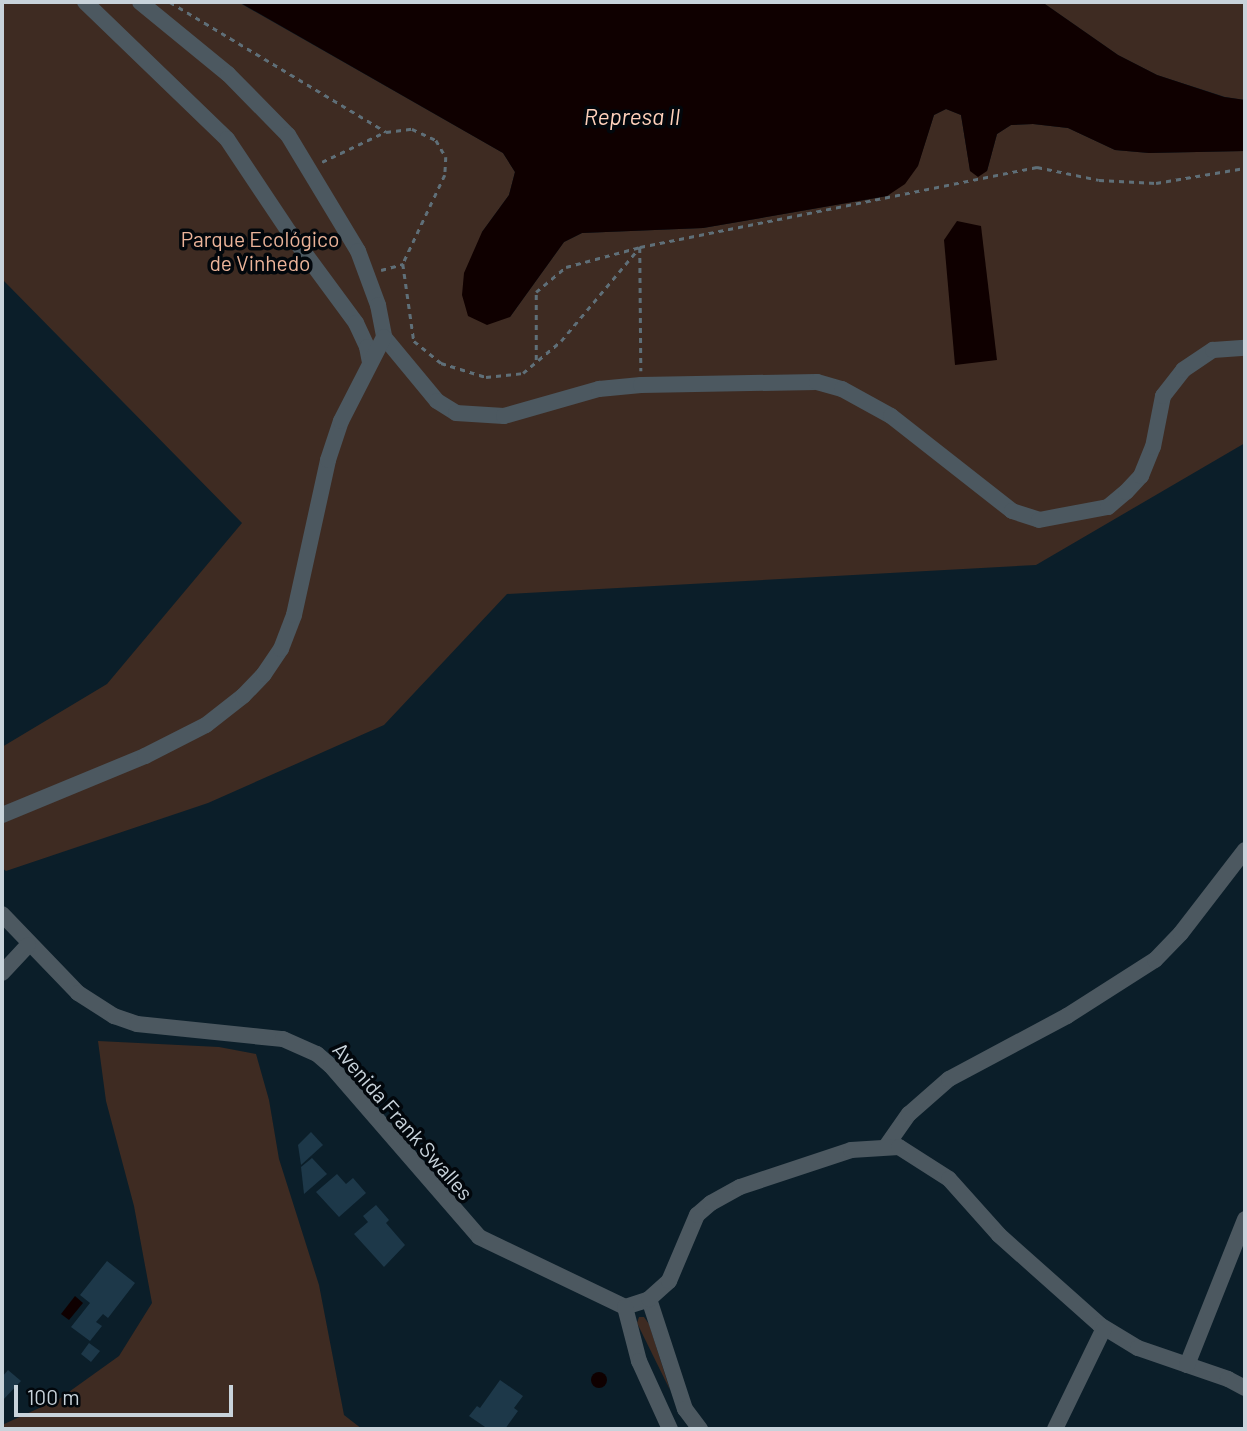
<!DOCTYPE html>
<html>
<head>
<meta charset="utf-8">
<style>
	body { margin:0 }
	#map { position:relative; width:1247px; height:1431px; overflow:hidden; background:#0b1e29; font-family:Barlow,sans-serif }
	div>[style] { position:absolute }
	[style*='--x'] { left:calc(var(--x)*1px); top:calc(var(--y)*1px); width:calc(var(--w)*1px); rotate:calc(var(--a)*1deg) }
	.green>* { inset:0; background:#3e2b22 }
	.water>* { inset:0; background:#0f0000 }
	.round { border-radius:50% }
	.building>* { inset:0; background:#1d3849 }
	.path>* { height:2.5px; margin-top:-1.25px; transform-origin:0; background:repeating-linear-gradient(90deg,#5f6f78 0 5px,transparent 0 10px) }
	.minor>* { height:16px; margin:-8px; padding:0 8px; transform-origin:8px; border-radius:8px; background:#4c5860 }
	span { translate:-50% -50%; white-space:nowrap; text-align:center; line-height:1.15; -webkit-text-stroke:7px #02070c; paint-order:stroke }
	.park-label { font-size:21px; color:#ebb399 }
	.street-label { font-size:21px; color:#c8d3db }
	.water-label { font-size:23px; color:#ffd1bb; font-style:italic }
	.frame { position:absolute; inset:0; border:4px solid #c8d3db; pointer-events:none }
	.scale { position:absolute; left:14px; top:1385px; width:219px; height:32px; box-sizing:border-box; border:4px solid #c8d3db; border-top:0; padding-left:9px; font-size:21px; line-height:24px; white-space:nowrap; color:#c8d3db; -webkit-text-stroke:5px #02070c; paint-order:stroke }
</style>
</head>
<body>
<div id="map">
	<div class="green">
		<div style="clip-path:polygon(2px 2px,238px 2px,503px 153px,515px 172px,509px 195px,482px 232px,510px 317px,564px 242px,582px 233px,703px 228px,887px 196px,918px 165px,934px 115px,946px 109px,961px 115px,970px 170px,987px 171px,997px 134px,1011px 125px,1033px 124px,1068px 128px,1115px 150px,1149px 153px,1245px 151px,1245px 443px,1036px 565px,507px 594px,384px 725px,208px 803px,6px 871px,2px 868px,2px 747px,107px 684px,242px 523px,2px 279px)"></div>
		<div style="clip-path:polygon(1042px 2px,1245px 2px,1245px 100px,1225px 97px,1157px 75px,1118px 55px)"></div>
		<div style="clip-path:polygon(98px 1041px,219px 1047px,256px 1054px,269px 1100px,279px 1159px,319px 1285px,344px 1415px,362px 1429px,2px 1429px,2px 1425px,59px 1399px,119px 1356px,152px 1303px,134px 1206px,106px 1101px)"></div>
		<div style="clip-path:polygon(639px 1317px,644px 1317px,649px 1324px,670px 1390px,637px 1323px)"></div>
	</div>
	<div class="water">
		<div style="clip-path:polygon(239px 2px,1042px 2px,1118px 55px,1157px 75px,1224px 97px,1245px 100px,1245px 151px,1149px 153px,1115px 150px,1068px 128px,1033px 124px,1011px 125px,997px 134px,987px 171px,978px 177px,970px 171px,961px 115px,946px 109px,934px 115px,918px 166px,905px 184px,887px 196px,703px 228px,582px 233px,564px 242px,510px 317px,487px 325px,468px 316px,462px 295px,464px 273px,482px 232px,509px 195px,515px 172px,503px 153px)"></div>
		<div style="clip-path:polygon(957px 221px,981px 226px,997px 360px,955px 365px,944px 240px)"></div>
		<div style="clip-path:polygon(75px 1296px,83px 1303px,69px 1320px,61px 1314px)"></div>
		<div class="round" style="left:591px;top:1372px;width:16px;height:16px"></div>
	</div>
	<div class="building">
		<div style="clip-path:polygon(311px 1132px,323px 1145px,301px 1165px,298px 1145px)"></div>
		<div style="clip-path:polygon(312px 1158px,327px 1174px,304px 1194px,301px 1167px)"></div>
		<div style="clip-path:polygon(337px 1174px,346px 1184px,353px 1178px,366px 1193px,339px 1217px,316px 1192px)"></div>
		<div style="clip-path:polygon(376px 1205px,389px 1220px,386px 1223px,405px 1245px,384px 1267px,354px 1234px,368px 1222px,363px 1216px)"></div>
		<div style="clip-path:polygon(107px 1261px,135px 1283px,108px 1318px,103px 1314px,96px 1322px,102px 1326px,90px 1341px,71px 1327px,90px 1303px,80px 1295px)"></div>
		<div style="clip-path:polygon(89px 1343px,100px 1351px,91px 1362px,81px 1354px)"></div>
		<div style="clip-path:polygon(8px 1370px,21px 1381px,2px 1401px,2px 1377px)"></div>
		<div style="clip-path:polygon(500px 1380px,523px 1396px,514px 1408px,518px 1411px,505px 1429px,488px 1429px,469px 1416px,477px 1406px,480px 1408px)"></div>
	</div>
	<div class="path">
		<div style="--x:170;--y:2;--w:252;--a:31"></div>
		<div style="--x:386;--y:132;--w:26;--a:-7"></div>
		<div style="--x:412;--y:129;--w:26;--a:25"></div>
		<div style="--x:436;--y:140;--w:20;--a:60"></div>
		<div style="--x:446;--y:157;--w:18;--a:93"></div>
		<div style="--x:445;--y:175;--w:98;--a:115.3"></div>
		<div style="--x:403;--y:264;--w:78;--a:81.9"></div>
		<div style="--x:414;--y:341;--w:35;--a:39"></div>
		<div style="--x:441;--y:363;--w:47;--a:17.3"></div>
		<div style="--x:486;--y:377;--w:37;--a:-6"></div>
		<div style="--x:523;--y:373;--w:50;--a:-40.1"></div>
		<div style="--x:561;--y:341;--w:123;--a:-50"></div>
		<div style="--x:322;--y:162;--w:70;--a:-25.5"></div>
		<div style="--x:640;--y:248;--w:123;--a:89.5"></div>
		<div style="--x:381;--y:270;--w:23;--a:-15"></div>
		<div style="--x:536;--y:360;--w:68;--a:-90"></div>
		<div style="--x:536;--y:292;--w:39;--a:-40"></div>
		<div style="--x:566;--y:267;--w:77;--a:-15.1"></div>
		<div style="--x:640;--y:247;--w:405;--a:-11.4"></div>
		<div style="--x:1037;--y:167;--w:63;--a:11.8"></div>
		<div style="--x:1099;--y:180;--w:57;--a:3"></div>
		<div style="--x:1156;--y:183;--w:90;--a:-9.6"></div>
	</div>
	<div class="minor">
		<div style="--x:85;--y:2;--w:197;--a:44"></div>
		<div style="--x:227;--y:139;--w:112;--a:56.3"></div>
		<div style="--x:289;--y:232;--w:113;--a:53.6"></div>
		<div style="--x:356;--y:323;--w:26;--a:65"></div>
		<div style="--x:367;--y:347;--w:16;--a:79"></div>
		<div style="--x:140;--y:2;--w:114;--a:39.3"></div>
		<div style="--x:228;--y:74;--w:86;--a:45.5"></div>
		<div style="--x:288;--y:135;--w:135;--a:58.9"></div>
		<div style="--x:358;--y:251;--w:58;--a:69.7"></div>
		<div style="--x:378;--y:305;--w:33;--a:79"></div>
		<div style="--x:384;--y:337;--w:83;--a:50.4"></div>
		<div style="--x:437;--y:401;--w:22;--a:32"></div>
		<div style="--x:456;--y:413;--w:48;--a:3.6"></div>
		<div style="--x:504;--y:416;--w:99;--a:-15.9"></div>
		<div style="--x:599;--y:389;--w:42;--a:-5.4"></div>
		<div style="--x:641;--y:385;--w:176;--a:-1"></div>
		<div style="--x:817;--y:382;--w:26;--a:16"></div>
		<div style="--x:842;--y:389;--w:56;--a:28.9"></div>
		<div style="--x:891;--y:416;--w:154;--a:38.1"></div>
		<div style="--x:1012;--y:511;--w:28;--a:18"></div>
		<div style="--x:1039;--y:520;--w:70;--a:-10.7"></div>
		<div style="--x:1108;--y:507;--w:23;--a:-40"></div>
		<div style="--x:1126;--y:492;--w:22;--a:-47"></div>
		<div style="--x:1141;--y:476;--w:31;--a:-68"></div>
		<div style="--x:1153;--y:447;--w:52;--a:-78.9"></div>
		<div style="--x:1163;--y:396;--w:33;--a:-52"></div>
		<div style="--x:1183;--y:370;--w:36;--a:-34"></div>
		<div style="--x:1213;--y:350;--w:32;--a:-4"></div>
		<div style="--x:2;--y:815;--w:155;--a:-22.4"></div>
		<div style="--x:145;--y:756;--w:68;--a:-26.9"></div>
		<div style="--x:206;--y:725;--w:47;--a:-38.1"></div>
		<div style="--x:243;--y:696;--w:30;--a:-46"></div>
		<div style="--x:264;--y:674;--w:30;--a:-56"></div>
		<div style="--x:281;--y:649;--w:36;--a:-69"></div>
		<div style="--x:294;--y:615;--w:159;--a:-77.6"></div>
		<div style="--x:328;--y:460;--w:41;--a:-71.6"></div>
		<div style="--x:341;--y:421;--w:94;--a:-62.9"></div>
		<div style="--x:2;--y:914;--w:110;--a:46.1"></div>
		<div style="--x:78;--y:993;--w:43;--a:32.6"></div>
		<div style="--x:114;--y:1016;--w:24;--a:19"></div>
		<div style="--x:137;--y:1024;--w:147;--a:5.9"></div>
		<div style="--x:283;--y:1039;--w:37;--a:24"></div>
		<div style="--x:317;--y:1054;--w:18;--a:41"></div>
		<div style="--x:331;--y:1066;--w:226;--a:49.1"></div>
		<div style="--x:479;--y:1237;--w:162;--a:25.6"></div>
		<div style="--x:2;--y:973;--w:38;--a:-47"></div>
		<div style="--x:887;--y:1145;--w:38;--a:-55"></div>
		<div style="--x:909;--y:1114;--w:53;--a:-41.2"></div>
		<div style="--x:949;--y:1079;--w:134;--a:-28.1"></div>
		<div style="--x:1067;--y:1016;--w:104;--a:-32.5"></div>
		<div style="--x:1155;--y:960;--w:37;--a:-46"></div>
		<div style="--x:1181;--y:933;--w:105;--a:-52.4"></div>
		<div style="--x:649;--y:1299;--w:116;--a:71.9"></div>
		<div style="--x:685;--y:1409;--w:25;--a:53"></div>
		<div style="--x:625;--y:1307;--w:25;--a:-18"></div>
		<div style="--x:649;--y:1299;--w:27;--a:-42"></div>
		<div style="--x:669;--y:1281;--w:72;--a:-67"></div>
		<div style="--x:697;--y:1215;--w:18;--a:-41"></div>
		<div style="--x:711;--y:1203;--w:33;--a:-29"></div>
		<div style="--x:740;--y:1187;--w:117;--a:-18.4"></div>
		<div style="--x:851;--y:1150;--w:48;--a:-3.6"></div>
		<div style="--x:899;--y:1147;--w:59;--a:32.6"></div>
		<div style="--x:949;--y:1179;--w:75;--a:48.2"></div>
		<div style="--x:999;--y:1235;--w:135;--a:41.7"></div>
		<div style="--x:1100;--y:1325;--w:44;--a:31.2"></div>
		<div style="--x:1138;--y:1348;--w:95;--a:19"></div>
		<div style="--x:1228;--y:1379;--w:19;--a:28"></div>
		<div style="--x:625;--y:1307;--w:56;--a:75.5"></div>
		<div style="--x:639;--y:1361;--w:75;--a:65.5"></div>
		<div style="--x:1187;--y:1365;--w:157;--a:-68.3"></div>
		<div style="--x:1055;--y:1429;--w:112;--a:-64.1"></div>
	</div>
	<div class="park-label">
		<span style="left:260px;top:251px">Parque Ecológico<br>de Vinhedo</span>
	</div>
	<div class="street-label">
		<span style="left:403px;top:1121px;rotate:49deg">Avenida Frank Swalles</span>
	</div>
	<div class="water-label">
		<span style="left:632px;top:116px">Represa II</span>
	</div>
	<div class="frame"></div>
	<div class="scale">100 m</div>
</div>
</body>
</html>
